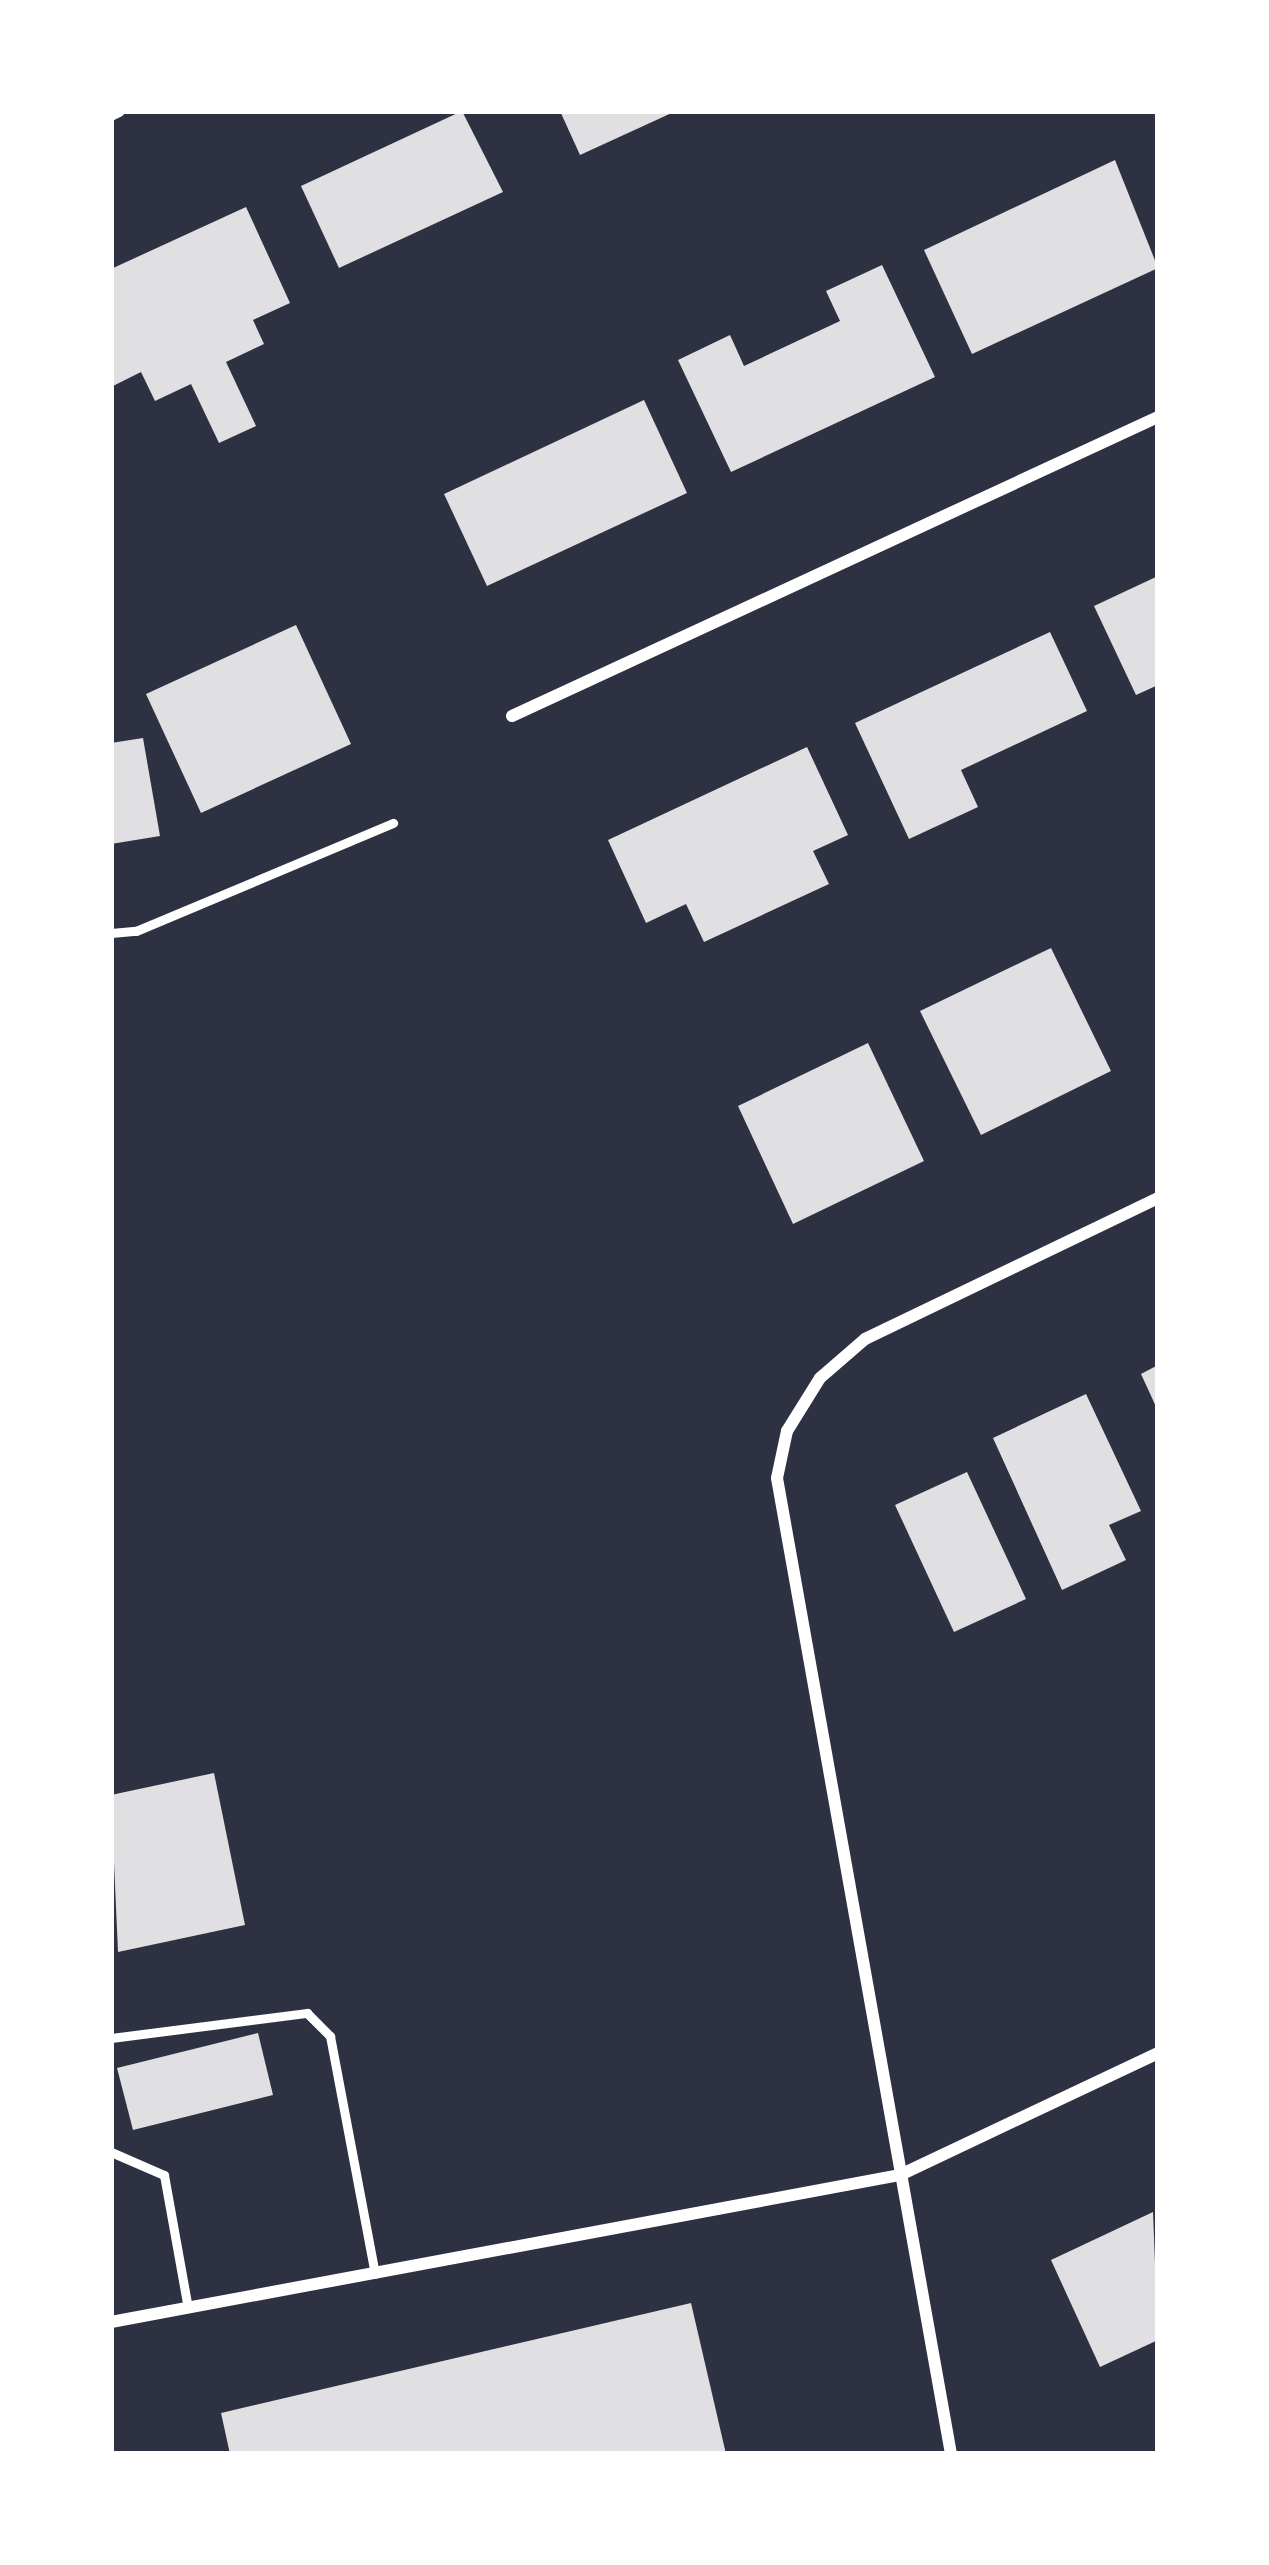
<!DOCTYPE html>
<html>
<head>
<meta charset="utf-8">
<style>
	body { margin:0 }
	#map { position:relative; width:1269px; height:2565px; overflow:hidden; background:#2d3142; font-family:"Asap Condensed",sans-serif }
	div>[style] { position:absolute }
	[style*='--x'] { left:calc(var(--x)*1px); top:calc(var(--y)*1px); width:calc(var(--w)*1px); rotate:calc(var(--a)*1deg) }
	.building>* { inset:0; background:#e0e0e3 }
	.service>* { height:9px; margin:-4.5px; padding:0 4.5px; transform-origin:4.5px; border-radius:4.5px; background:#fff }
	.minor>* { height:12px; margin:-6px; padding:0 6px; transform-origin:6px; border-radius:6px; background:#fff }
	span { translate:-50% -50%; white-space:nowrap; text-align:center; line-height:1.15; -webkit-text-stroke:12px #fff; paint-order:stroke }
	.frame { position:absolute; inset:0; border:114px solid #fff; pointer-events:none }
</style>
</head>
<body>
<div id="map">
	<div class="building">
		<div style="clip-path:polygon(462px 111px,503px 192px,339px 268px,301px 186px)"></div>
		<div style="clip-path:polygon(560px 111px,676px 111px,580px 155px)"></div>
		<div style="clip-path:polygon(1115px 160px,1158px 268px,972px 354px,924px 250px)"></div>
		<div style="clip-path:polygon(246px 207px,290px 303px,253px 320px,264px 344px,226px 362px,256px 426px,219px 443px,191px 384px,155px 401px,141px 372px,111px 387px,111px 269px)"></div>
		<div style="clip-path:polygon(882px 265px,935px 377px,731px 472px,678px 360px,730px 335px,744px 366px,840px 321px,826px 291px)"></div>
		<div style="clip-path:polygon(644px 400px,687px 493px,487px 586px,444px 494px)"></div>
		<div style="clip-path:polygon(1158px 576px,1158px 685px,1136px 695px,1094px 606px)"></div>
		<div style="clip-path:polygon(296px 625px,351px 744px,201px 813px,146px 694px)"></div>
		<div style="clip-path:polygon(1050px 632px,1087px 711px,961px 770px,978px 807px,909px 839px,855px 723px)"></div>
		<div style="clip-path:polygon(143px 738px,160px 836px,111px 844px,111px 743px)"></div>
		<div style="clip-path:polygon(807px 747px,848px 835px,813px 851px,829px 884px,704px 942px,686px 904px,646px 923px,608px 840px)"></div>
		<div style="clip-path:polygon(1051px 948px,1111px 1071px,981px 1135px,920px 1011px)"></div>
		<div style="clip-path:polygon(868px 1043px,924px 1161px,793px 1224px,738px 1106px)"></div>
		<div style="clip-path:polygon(1158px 1365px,1158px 1411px,1141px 1374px)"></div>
		<div style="clip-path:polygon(1086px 1394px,1141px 1511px,1109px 1525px,1126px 1560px,1062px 1590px,993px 1438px)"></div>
		<div style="clip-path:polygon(967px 1472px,1026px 1599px,954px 1632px,895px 1505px)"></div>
		<div style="clip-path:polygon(214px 1773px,245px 1925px,118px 1952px,111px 1795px)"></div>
		<div style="clip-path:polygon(258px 2033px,273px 2095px,133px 2130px,117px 2068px)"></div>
		<div style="clip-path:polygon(1153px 2212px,1158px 2340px,1100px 2367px,1051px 2260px)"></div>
		<div style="clip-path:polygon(691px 2303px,726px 2454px,230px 2454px,221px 2413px)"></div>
	</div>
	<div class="service">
		<div style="--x:111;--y:933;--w:25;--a:-5"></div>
		<div style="--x:136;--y:931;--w:279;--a:-22.8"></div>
		<div style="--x:111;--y:2038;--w:198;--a:-7.3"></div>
		<div style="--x:307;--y:2013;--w:33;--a:45"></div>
		<div style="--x:330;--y:2036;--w:242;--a:79.3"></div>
		<div style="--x:111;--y:2152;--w:58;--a:23.5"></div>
		<div style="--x:164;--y:2175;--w:135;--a:79.8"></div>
	</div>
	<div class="minor">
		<div style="--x:111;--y:115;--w:9;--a:-27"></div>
		<div style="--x:512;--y:716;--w:712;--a:-24.84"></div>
		<div style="--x:111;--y:2322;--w:803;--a:-10.55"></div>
		<div style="--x:900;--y:2175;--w:285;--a:-25.3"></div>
		<div style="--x:951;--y:2454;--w:991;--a:-100.11"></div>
		<div style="--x:777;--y:1478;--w:48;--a:-78"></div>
		<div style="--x:787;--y:1431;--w:62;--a:-58.1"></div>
		<div style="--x:820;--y:1378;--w:60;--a:-40.9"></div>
		<div style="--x:865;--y:1339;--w:325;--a:-25.7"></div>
	</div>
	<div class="frame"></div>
</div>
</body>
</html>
